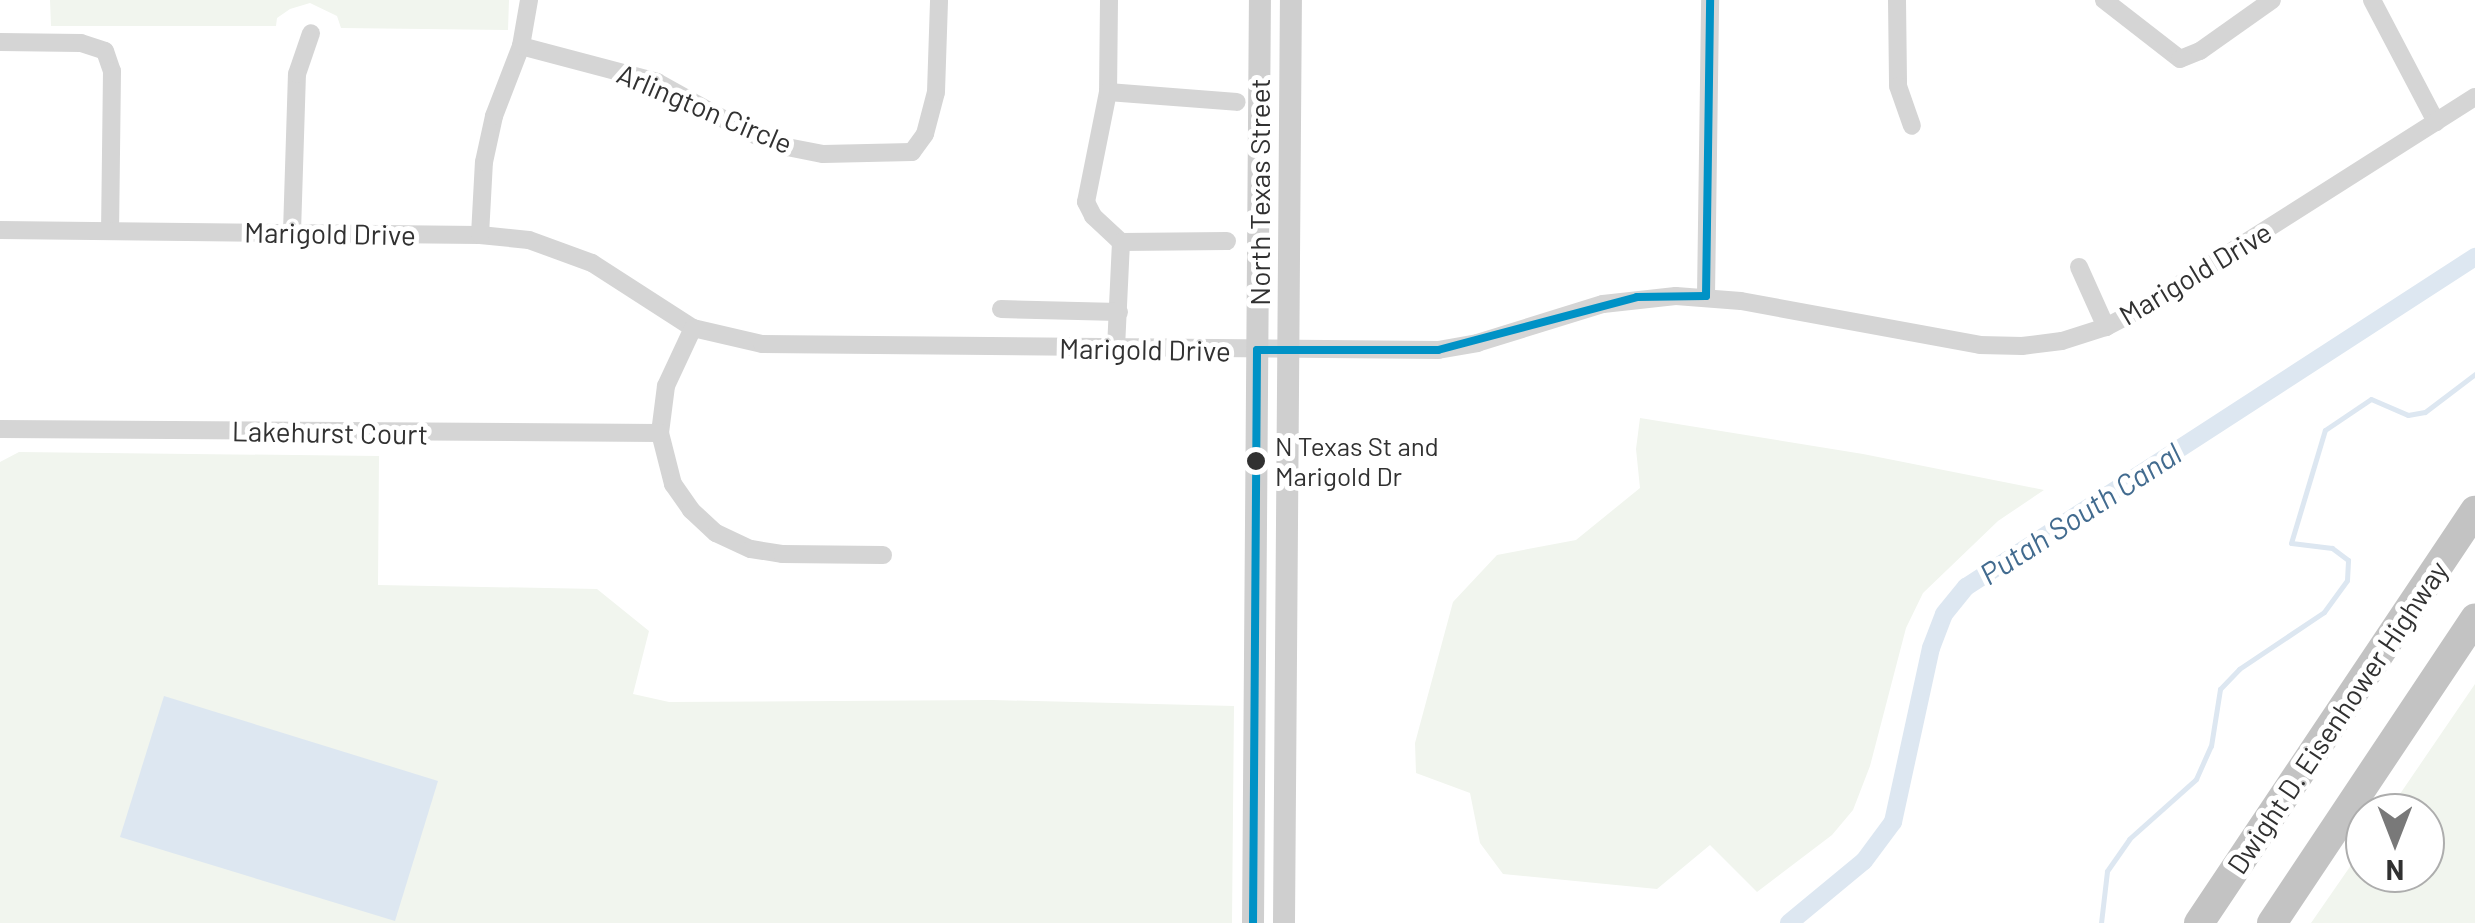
<!DOCTYPE html>
<html>
<head>
<meta charset="utf-8">
<style>
	body { margin:0 }
	#map { position:relative; width:2475px; height:923px; overflow:hidden; background:#fff; font-family:Barlow,sans-serif }
	div>[style] { position:absolute }
	[style*='--x'] { left:calc(var(--x)*1px); top:calc(var(--y)*1px); width:calc(var(--w)*1px); rotate:calc(var(--a)*1deg) }
	.green>* { inset:0; background:#f1f5ee }
	.water>* { inset:0; background:#dde7f1 }
	.stream>* { height:5px; margin:-2.5px; padding:0 2.5px; transform-origin:2.5px; border-radius:2.5px; background:#dde7f1 }
	.canal>* { height:18px; margin:-9px; padding:0 9px; transform-origin:9px; border-radius:9px; background:#dde7f1 }
	.minor>* { height:18px; margin:-9px; padding:0 9px; transform-origin:9px; border-radius:9px; background:#d5d5d5 }
	.secondary>* { height:22px; margin:-11px; padding:0 11px; transform-origin:11px; border-radius:11px; background:#cfcfcf }
	.motorway>* { height:30px; margin:-15px; padding:0 15px; transform-origin:15px; border-radius:15px; background:#c3c3c3 }
	.bus-1>* { height:8px; margin:-4px; padding:0 4px; transform-origin:4px; border-radius:4px; background:#0092c6 }
	.dots>* { width:28px; height:28px; translate:-50% -50%; box-sizing:border-box; border:5px solid #fff; border-radius:50% }
	span { translate:-50% -50%; white-space:nowrap; text-align:center; line-height:1.15; -webkit-text-stroke:10px #fff; paint-order:stroke }
	.bus-label { font-size:26px; color:#313131 }
	.left { translate:0 -50%; text-align:left }
	.street-label { font-size:28px; color:#313131 }
	.water-label { font-size:30px; color:#426b8f; font-style:italic }
	.north { position:absolute; left:2345px; top:793px; width:100px; height:100px; box-sizing:border-box; background:#fff; border:2px solid #adadad; border-radius:50%; rotate:180deg; font-size:28px; font-weight:700; line-height:40px; text-align:center; color:#313131 }
	.north::after { content:''; display:block; margin:auto; width:35px; height:45px; background:#797979; clip-path:polygon(50% 0,100% 100%,50% 72%,0 100%) }
</style>
</head>
<body>
<div id="map">
	<div class="green">
		<div style="clip-path:polygon(50px 0,509px 0,508px 30px,341px 28px,337px 16px,310px 3px,290px 9px,277px 18px,276px 26px,51px 26px)"></div>
		<div style="clip-path:polygon(1640px 418px,1863px 454px,2044px 490px,1998px 521px,1923px 593px,1906px 628px,1870px 766px,1853px 810px,1832px 835px,1757px 892px,1710px 845px,1657px 889px,1503px 874px,1480px 843px,1470px 793px,1416px 773px,1415px 743px,1453px 602px,1497px 555px,1576px 540px,1640px 488px,1636px 449px)"></div>
		<div style="clip-path:polygon(19px 452px,379px 456px,378px 585px,597px 589px,649px 631px,633px 694px,669px 702px,992px 700px,1234px 706px,1232px 923px,0 923px,0 462px)"></div>
		<div style="clip-path:polygon(2475px 684px,2475px 923px,2311px 923px,2365px 845px,2365px 873px,2425px 873px,2425px 813px,2387px 813px)"></div>
	</div>
	<div class="water">
		<div style="clip-path:polygon(164px 696px,438px 781px,395px 921px,120px 837px)"></div>
	</div>
	<div class="stream">
		<div style="--x:2101;--y:923;--w:52;--a:-83.4"></div>
		<div style="--x:2107;--y:871;--w:39;--a:-55"></div>
		<div style="--x:2129;--y:839;--w:90;--a:-41.8"></div>
		<div style="--x:2196;--y:779;--w:36;--a:-66"></div>
		<div style="--x:2211;--y:746;--w:58;--a:-81"></div>
		<div style="--x:2220;--y:689;--w:28;--a:-46"></div>
		<div style="--x:2239;--y:669;--w:102;--a:-33.8"></div>
		<div style="--x:2324;--y:612;--w:39;--a:-54"></div>
		<div style="--x:2347;--y:580;--w:20;--a:-87"></div>
		<div style="--x:2348;--y:560;--w:20;--a:-143"></div>
		<div style="--x:2332;--y:548;--w:41;--a:-173"></div>
		<div style="--x:2291;--y:543;--w:118;--a:-73.3"></div>
		<div style="--x:2325;--y:430;--w:55;--a:-34"></div>
		<div style="--x:2371;--y:399;--w:40;--a:23.4"></div>
		<div style="--x:2408;--y:415;--w:17;--a:-10"></div>
		<div style="--x:2425;--y:412;--w:63;--a:-37.2"></div>
	</div>
	<div class="canal">
		<div style="--x:1789;--y:923;--w:97;--a:-39.6"></div>
		<div style="--x:1864;--y:861;--w:49;--a:-53.4"></div>
		<div style="--x:1893;--y:822;--w:178;--a:-77.7"></div>
		<div style="--x:1931;--y:648;--w:36;--a:-69"></div>
		<div style="--x:1944;--y:614;--w:35;--a:-51"></div>
		<div style="--x:1966;--y:587;--w:607;--a:-32.96"></div>
	</div>
	<div class="minor">
		<div style="--x:1109;--y:0;--w:92;--a:90.6"></div>
		<div style="--x:1108;--y:92;--w:112;--a:101.3"></div>
		<div style="--x:1086;--y:202;--w:16;--a:63"></div>
		<div style="--x:1093;--y:216;--w:38;--a:43"></div>
		<div style="--x:1121;--y:242;--w:107;--a:92.7"></div>
		<div style="--x:1897;--y:0;--w:86;--a:89.3"></div>
		<div style="--x:1898;--y:86;--w:42;--a:70.7"></div>
		<div style="--x:2104;--y:0;--w:96;--a:37.8"></div>
		<div style="--x:2180;--y:59;--w:22;--a:-22"></div>
		<div style="--x:2200;--y:51;--w:88;--a:-35.3"></div>
		<div style="--x:2372;--y:0;--w:138;--a:62.3"></div>
		<div style="--x:0;--y:42;--w:81;--a:0.7"></div>
		<div style="--x:81;--y:43;--w:25;--a:18"></div>
		<div style="--x:105;--y:51;--w:21;--a:71"></div>
		<div style="--x:112;--y:71;--w:160;--a:90.7"></div>
		<div style="--x:521;--y:46;--w:141;--a:14.8"></div>
		<div style="--x:657;--y:82;--w:103;--a:29.1"></div>
		<div style="--x:747;--y:132;--w:43;--a:20.6"></div>
		<div style="--x:787;--y:147;--w:37;--a:11"></div>
		<div style="--x:823;--y:154;--w:89;--a:-1.3"></div>
		<div style="--x:912;--y:152;--w:22;--a:-54"></div>
		<div style="--x:925;--y:134;--w:43;--a:-75.3"></div>
		<div style="--x:936;--y:92;--w:92;--a:-88.1"></div>
		<div style="--x:1108;--y:92;--w:129;--a:4.4"></div>
		<div style="--x:0;--y:230;--w:480;--a:0.6"></div>
		<div style="--x:480;--y:235;--w:49;--a:5.8"></div>
		<div style="--x:529;--y:240;--w:67;--a:20.1"></div>
		<div style="--x:592;--y:263;--w:120;--a:32.8"></div>
		<div style="--x:693;--y:328;--w:71;--a:13.1"></div>
		<div style="--x:762;--y:344;--w:676;--a:0.51"></div>
		<div style="--x:1438;--y:350;--w:40;--a:-10"></div>
		<div style="--x:1477;--y:343;--w:132;--a:-17.2"></div>
		<div style="--x:1603;--y:304;--w:73;--a:-6.3"></div>
		<div style="--x:1676;--y:296;--w:65;--a:4.4"></div>
		<div style="--x:1741;--y:301;--w:243;--a:10.4"></div>
		<div style="--x:1980;--y:345;--w:42;--a:1.4"></div>
		<div style="--x:2022;--y:346;--w:40;--a:-7.1"></div>
		<div style="--x:2062;--y:341;--w:46;--a:-17.7"></div>
		<div style="--x:2106;--y:327;--w:43;--a:-27.8"></div>
		<div style="--x:2144;--y:307;--w:392;--a:-32.4"></div>
		<div style="--x:292;--y:232;--w:158;--a:-88.2"></div>
		<div style="--x:297;--y:74;--w:43;--a:-71.1"></div>
		<div style="--x:480;--y:235;--w:73;--a:-86.9"></div>
		<div style="--x:484;--y:162;--w:47;--a:-77.7"></div>
		<div style="--x:494;--y:116;--w:75;--a:-68.9"></div>
		<div style="--x:521;--y:46;--w:47;--a:-80.1"></div>
		<div style="--x:1121;--y:242;--w:106;--a:-0.5"></div>
		<div style="--x:2079;--y:267;--w:66;--a:65.8"></div>
		<div style="--x:1706;--y:296;--w:296;--a:-89.2"></div>
		<div style="--x:1001;--y:309;--w:118;--a:1.5"></div>
		<div style="--x:693;--y:328;--w:64;--a:115"></div>
		<div style="--x:666;--y:386;--w:47;--a:97.3"></div>
		<div style="--x:660;--y:433;--w:53;--a:75.7"></div>
		<div style="--x:673;--y:484;--w:32;--a:55"></div>
		<div style="--x:691;--y:510;--w:34;--a:43"></div>
		<div style="--x:716;--y:533;--w:38;--a:25"></div>
		<div style="--x:751;--y:549;--w:31;--a:9"></div>
		<div style="--x:782;--y:554;--w:101;--a:0.6"></div>
		<div style="--x:0;--y:429;--w:660;--a:0.35"></div>
	</div>
	<div class="secondary">
		<div style="--x:1253;--y:923;--w:923;--a:-89.57"></div>
		<div style="--x:1284;--y:923;--w:923;--a:-89.57"></div>
	</div>
	<div class="motorway">
		<div style="--x:2199;--y:923;--w:496;--a:-56.2"></div>
		<div style="--x:2272;--y:923;--w:366;--a:-56.3"></div>
	</div>
	<div class="bus-1">
		<div style="--x:1253;--y:923;--w:573;--a:-89.6"></div>
		<div style="--x:1257;--y:350;--w:181;--a:0"></div>
		<div style="--x:1438;--y:350;--w:206;--a:-14.9"></div>
		<div style="--x:1637;--y:297;--w:69;--a:-0.8"></div>
		<div style="--x:1706;--y:296;--w:296;--a:-89.2"></div>
	</div>
	<div class="dots">
		<div style="left:1256px;top:461px;background:#313131"></div>
	</div>
	<div class="bus-label">
		<span class="left" style="left:1275px;top:461px">N Texas St and<br>Marigold Dr</span>
	</div>
	<div class="street-label">
		<span style="left:705px;top:108px;rotate:23deg">Arlington Circle</span>
		<span style="left:1259px;top:192px;rotate:-90deg">North Texas Street</span>
		<span style="left:330px;top:233px;rotate:1deg">Marigold Drive</span>
		<span style="left:2195px;top:273px;rotate:-31deg">Marigold Drive</span>
		<span style="left:1145px;top:349px;rotate:1deg">Marigold Drive</span>
		<span style="left:330px;top:432px;rotate:1deg">Lakehurst Court</span>
		<span style="left:2337px;top:717px;rotate:-56deg">Dwight D. Eisenhower Highway</span>
	</div>
	<div class="water-label">
		<span style="left:2080px;top:513px;rotate:-33deg">Putah South Canal</span>
	</div>
	<div class="north">N</div>
</div>
</body>
</html>
